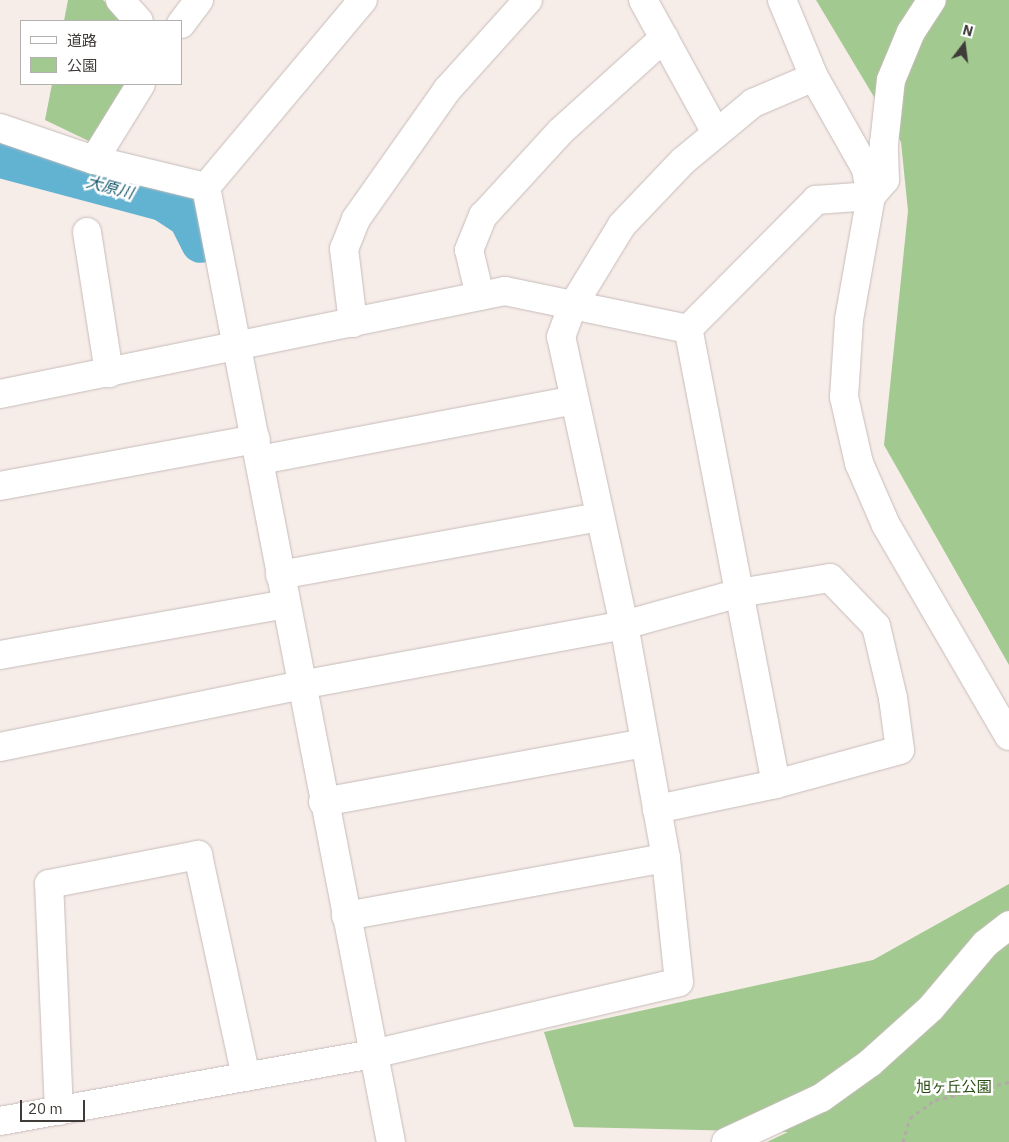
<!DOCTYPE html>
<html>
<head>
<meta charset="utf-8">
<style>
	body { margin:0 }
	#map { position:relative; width:1009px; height:1142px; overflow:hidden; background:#f6ece8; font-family:"IBM Plex Sans","Noto Sans JP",sans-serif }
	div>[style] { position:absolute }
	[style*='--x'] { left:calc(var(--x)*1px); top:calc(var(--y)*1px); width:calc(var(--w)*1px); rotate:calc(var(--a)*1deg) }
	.green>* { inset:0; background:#a2c990 }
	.river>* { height:39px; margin:-19.5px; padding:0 19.5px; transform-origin:19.5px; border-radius:19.5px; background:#62b3d2 }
	.path>* { height:3px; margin-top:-1.5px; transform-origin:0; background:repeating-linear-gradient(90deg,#b2aba7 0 4px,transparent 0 8px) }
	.roads { filter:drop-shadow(0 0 1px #c6bcb9) drop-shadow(0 0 1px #c6bcb9) }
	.minor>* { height:28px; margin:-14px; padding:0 14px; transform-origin:14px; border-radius:14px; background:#fff }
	span { translate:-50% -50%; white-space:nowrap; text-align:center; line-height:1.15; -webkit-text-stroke:5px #fff; paint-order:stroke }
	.park-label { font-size:15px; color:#284c11 }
	.water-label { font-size:16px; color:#195a70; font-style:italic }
	.legend { position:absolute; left:20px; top:20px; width:162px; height:65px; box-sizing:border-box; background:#fff; border:1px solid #b2b1b0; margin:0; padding:6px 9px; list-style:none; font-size:15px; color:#3f3b39 }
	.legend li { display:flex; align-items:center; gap:10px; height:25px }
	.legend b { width:25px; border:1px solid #b2b1b0 }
	.north { position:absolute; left:939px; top:20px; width:50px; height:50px; -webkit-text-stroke:4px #fff; paint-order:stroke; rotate:15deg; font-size:14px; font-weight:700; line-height:20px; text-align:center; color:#3f3b39 }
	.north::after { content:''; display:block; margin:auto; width:18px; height:22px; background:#3f3b39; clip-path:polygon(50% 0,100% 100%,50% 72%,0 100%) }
	.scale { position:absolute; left:20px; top:1100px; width:65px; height:22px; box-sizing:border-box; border:2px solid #3f3b39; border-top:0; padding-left:6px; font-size:15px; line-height:18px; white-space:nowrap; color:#3f3b39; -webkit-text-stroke:4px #fff; paint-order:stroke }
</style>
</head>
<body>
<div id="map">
	<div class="green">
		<div style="clip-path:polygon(68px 0,103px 0,123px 21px,64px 21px)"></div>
		<div style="clip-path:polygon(816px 0,1009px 0,1009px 665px,884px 445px,908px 211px,901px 142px)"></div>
		<div style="clip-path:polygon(52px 84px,130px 84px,95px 144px,45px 120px)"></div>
		<div style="clip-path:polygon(1009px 884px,1009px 1142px,767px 1142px,788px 1132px,574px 1127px,544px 1032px,873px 960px)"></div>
	</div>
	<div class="river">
		<div style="--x:0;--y:158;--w:168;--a:14.9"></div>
		<div style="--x:162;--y:201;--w:30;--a:33"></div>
		<div style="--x:187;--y:217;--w:29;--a:63"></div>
	</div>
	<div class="path">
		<div style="--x:903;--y:1142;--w:25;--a:-74"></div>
		<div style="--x:910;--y:1118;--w:31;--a:-36"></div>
		<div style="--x:935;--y:1100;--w:76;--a:-13.7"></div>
	</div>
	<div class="roads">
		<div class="minor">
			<div style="--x:120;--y:0;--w:28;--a:48"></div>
			<div style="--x:643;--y:0;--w:152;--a:61.2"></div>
			<div style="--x:782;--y:0;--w:83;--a:67.4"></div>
			<div style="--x:814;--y:77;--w:106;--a:60.5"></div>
			<div style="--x:866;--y:169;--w:27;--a:80"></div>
			<div style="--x:871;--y:196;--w:126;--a:100.1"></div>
			<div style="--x:849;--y:320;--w:77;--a:93.7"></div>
			<div style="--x:844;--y:397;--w:68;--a:77.2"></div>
			<div style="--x:859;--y:463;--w:68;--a:66.5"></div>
			<div style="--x:886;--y:525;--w:244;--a:59.8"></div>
			<div style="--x:181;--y:24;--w:30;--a:-53"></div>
			<div style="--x:0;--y:128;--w:99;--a:18.8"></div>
			<div style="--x:94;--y:160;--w:115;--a:13.6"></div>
			<div style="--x:94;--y:160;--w:89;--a:-58.3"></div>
			<div style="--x:206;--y:187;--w:973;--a:79.04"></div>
			<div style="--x:206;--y:187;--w:244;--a:-50"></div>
			<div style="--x:87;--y:232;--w:143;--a:81.1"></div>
			<div style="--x:480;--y:296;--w:47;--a:-103.4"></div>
			<div style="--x:469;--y:250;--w:37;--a:-68"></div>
			<div style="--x:483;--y:216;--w:115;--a:-47.5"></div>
			<div style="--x:561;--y:131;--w:139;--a:-42.1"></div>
			<div style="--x:353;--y:323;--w:75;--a:-96.9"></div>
			<div style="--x:344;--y:249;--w:32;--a:-68"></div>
			<div style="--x:356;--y:219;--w:158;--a:-54.8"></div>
			<div style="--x:447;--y:90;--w:121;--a:-48"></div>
			<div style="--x:0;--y:394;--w:515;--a:-11.53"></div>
			<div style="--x:505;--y:291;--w:187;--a:11.7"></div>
			<div style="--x:260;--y:460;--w:320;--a:-10.8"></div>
			<div style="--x:0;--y:486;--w:260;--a:-10.4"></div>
			<div style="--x:280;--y:575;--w:325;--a:-10.3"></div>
			<div style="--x:0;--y:655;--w:291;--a:-10.1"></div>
			<div style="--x:0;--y:747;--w:307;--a:-11.6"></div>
			<div style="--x:301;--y:685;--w:329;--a:-10.5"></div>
			<div style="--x:624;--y:625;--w:119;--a:-15.5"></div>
			<div style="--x:739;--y:593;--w:92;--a:-9.4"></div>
			<div style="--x:830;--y:578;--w:66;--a:46.2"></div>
			<div style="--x:876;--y:626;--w:74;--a:76.7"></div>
			<div style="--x:893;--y:698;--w:52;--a:82.3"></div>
			<div style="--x:900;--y:750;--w:129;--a:164.7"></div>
			<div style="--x:776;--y:784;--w:122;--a:168.1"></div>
			<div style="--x:776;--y:784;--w:463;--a:-100.9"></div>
			<div style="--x:688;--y:329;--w:182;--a:-45.2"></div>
			<div style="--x:816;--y:200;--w:55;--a:-4.2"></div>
			<div style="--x:871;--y:196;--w:21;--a:-49"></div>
			<div style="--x:885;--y:180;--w:36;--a:-92"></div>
			<div style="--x:884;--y:144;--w:64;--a:-83.8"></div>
			<div style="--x:891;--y:80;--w:52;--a:-67.4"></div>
			<div style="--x:911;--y:32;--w:38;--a:-57"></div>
			<div style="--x:323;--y:802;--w:327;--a:-10.4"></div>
			<div style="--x:346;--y:916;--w:325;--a:-10.3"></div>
			<div style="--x:59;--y:1111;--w:227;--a:-92.5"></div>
			<div style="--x:49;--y:884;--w:152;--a:-11"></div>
			<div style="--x:198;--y:855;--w:227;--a:77.8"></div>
			<div style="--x:0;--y:1121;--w:379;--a:-10.2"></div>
			<div style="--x:373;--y:1054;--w:314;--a:-13.2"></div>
			<div style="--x:679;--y:982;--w:125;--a:-96"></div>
			<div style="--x:666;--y:858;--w:237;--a:-100.2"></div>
			<div style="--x:624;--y:625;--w:295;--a:-102.3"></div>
			<div style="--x:561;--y:337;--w:32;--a:-70"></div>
			<div style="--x:572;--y:307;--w:96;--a:-58.6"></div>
			<div style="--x:622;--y:225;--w:88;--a:-46.4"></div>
			<div style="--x:683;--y:161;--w:91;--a:-39.6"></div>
			<div style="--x:753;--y:103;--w:66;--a:-23.1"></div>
			<div style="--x:726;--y:1142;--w:105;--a:-24.9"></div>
			<div style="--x:821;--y:1098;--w:60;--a:-35.5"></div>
			<div style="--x:870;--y:1063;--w:82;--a:-42"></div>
			<div style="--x:931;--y:1008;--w:84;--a:-49.8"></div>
			<div style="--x:985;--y:944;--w:31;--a:-38"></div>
		</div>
	</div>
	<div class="park-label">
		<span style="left:954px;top:1087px">旭ヶ丘公園</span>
	</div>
	<div class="water-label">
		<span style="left:110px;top:187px;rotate:15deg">大原川</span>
	</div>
	<ul class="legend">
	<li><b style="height:6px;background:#fff"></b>道路</li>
	<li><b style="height:14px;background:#a2c990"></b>公園</li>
	</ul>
	<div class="north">N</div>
	<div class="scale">20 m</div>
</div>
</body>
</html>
